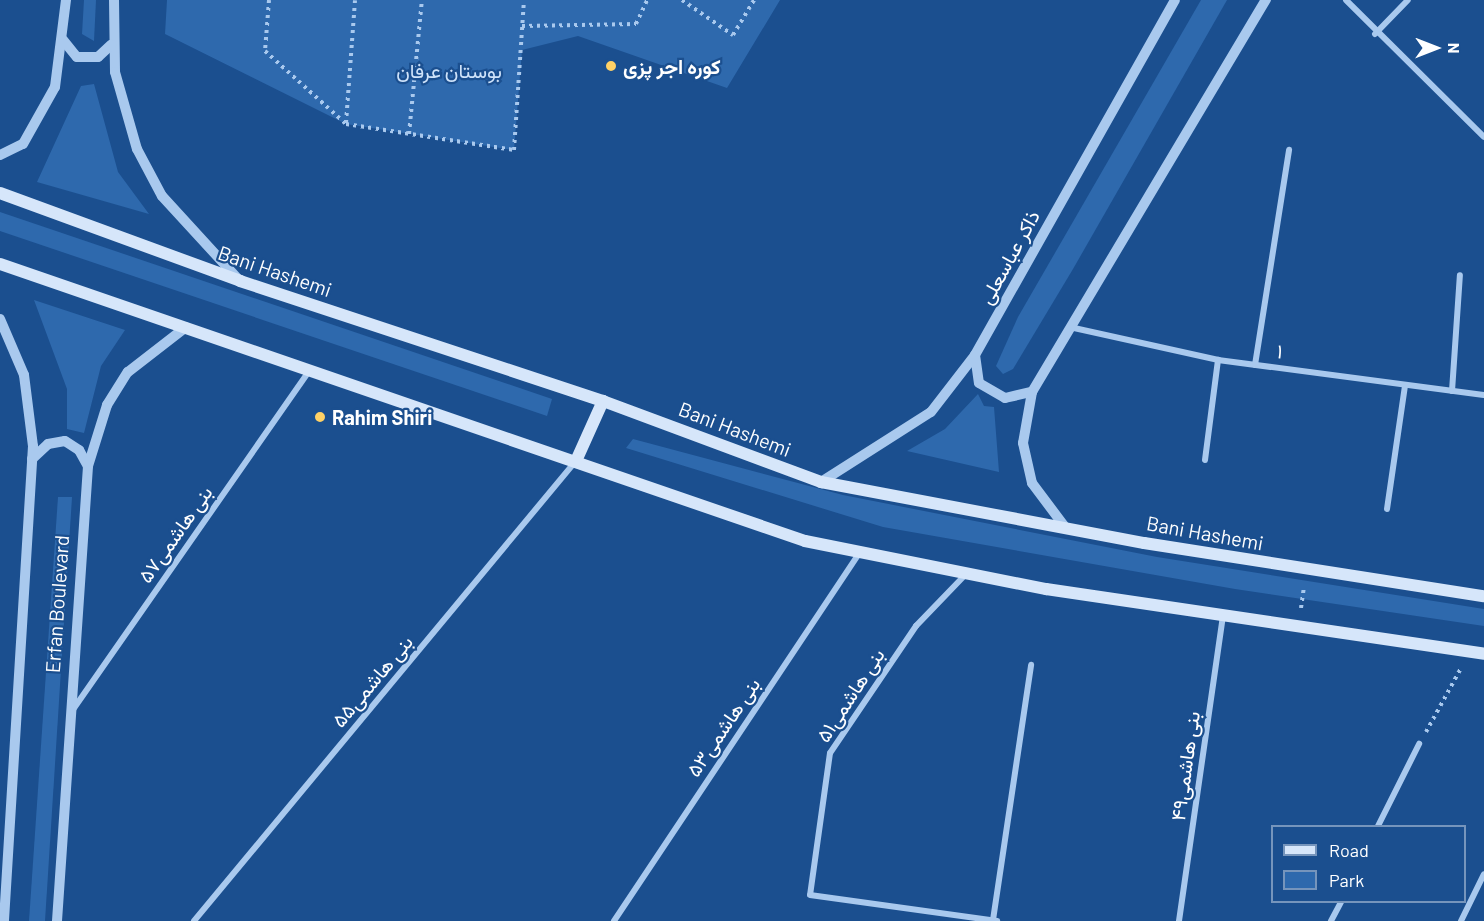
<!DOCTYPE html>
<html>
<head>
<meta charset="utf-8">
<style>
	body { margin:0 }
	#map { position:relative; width:1484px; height:921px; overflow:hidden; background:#1b4f8f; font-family:Barlow,Vazirmatn,sans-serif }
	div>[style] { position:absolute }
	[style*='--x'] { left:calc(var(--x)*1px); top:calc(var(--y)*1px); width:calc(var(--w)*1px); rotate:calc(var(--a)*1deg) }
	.green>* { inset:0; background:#2e69ad }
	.path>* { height:4px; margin-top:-2px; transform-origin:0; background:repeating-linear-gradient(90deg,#a9c9ee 0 3px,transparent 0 7.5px) }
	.minor>* { height:6px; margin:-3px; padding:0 3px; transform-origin:3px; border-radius:3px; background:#a9c9ee }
	.tertiary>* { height:10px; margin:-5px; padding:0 5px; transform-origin:5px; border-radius:5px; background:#a9c9ee }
	.secondary>* { height:12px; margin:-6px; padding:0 6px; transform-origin:6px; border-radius:6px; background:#d6e6fa }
	.dots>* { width:16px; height:16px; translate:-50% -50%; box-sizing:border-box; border:3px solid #1b4f8f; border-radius:50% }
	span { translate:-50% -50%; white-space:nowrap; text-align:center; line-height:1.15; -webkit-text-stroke:4.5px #1b4f8f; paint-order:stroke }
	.poi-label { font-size:20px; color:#fff; font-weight:700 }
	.left { translate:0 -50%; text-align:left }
	.park-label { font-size:20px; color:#cfe3fa }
	.street-label { font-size:20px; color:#fff }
	.legend { position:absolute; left:1271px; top:825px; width:195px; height:78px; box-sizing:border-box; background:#1b4f8f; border:2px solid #7695bc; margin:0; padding:8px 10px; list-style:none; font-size:18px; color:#fff }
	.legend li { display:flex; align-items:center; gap:12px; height:30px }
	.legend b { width:30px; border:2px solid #7695bc }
	.north { position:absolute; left:1406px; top:18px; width:60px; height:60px; -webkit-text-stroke:4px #1b4f8f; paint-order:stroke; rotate:90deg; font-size:16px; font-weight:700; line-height:24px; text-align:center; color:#fff }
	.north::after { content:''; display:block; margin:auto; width:21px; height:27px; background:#fff; clip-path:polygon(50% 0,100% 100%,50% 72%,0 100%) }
</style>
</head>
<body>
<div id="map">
	<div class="green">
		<div style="clip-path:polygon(84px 0,96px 0,94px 41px,82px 34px)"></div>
		<div style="clip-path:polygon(167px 0,780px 0,727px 88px,578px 36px,522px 50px,514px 150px,346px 124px,165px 34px)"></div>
		<div style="clip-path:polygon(1201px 0,1227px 0,1073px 269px,1013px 369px,1003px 374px,996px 366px,1018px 317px)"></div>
		<div style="clip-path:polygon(94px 84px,118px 172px,149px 214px,37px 182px,81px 86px)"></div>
		<div style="clip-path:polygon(0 212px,552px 399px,547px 416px,0 231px)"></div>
		<div style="clip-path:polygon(34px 300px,125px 330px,101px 366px,84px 433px,67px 429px,67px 389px)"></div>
		<div style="clip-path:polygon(978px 394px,984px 406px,994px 407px,999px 472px,907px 451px,945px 429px)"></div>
		<div style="clip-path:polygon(633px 439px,843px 495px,1157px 557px,1484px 609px,1484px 626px,1235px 589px,883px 527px,626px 448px)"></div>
		<div style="clip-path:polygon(58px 497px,72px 497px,45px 921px,29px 921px)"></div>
	</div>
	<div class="path">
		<div style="--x:269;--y:0;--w:51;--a:94.5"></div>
		<div style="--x:265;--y:51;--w:109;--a:42"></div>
		<div style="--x:346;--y:124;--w:170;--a:8.8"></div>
		<div style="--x:514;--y:150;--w:150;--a:-86.2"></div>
		<div style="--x:682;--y:0;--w:62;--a:34.5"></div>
		<div style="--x:733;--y:35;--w:41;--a:-59"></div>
		<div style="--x:522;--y:26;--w:114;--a:-1"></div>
		<div style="--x:636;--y:24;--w:26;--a:-65"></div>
		<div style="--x:346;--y:123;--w:123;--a:-85.8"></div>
		<div style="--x:409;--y:134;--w:135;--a:-84.5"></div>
		<div style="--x:1301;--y:608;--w:22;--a:-82"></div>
		<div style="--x:1426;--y:732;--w:73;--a:-61.3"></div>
	</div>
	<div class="minor">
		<div style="--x:1346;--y:0;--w:194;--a:44.8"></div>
		<div style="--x:1375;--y:34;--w:47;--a:-45.9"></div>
		<div style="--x:1074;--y:328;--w:148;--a:12.5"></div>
		<div style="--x:1218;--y:360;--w:268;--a:7.5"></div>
		<div style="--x:1255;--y:365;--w:218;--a:-81"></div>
		<div style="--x:1452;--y:391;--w:116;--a:-86.1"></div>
		<div style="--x:1205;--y:460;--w:101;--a:-82.6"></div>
		<div style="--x:1387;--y:509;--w:125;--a:-81.7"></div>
		<div style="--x:966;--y:574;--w:72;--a:133.9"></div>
		<div style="--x:916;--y:626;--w:153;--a:124.1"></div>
		<div style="--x:830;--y:753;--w:143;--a:98"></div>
		<div style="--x:810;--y:895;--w:189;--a:7.9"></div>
		<div style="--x:72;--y:711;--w:416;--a:-55.1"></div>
		<div style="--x:1378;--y:826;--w:92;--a:-63.4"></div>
		<div style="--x:993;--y:920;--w:258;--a:-81.5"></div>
		<div style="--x:194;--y:921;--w:597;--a:-50.31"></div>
		<div style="--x:614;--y:921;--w:443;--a:-56.3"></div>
		<div style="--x:1179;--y:921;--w:308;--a:-81.8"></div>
		<div style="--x:1331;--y:921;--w:21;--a:-62"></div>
		<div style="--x:1461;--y:921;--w:52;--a:-63.9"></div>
	</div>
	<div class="tertiary">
		<div style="--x:114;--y:0;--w:72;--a:89.2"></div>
		<div style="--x:115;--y:72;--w:80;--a:74.1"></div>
		<div style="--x:137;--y:149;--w:53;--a:62"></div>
		<div style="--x:162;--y:196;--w:115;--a:47.5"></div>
		<div style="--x:63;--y:40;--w:22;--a:51"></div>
		<div style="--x:77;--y:57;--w:21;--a:0"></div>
		<div style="--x:98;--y:57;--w:18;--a:-43"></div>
		<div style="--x:0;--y:155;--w:25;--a:-26"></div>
		<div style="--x:23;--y:144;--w:65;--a:-60.7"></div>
		<div style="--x:55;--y:87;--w:88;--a:-82.8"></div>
		<div style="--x:0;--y:319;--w:61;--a:66.8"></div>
		<div style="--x:24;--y:375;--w:72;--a:82.8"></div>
		<div style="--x:33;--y:446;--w:476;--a:93.5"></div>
		<div style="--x:975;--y:355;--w:28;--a:82"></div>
		<div style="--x:979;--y:383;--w:30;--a:30"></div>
		<div style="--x:1005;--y:398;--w:28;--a:-13"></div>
		<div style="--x:32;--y:459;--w:22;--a:-43"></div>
		<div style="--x:48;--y:444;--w:17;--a:-10"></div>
		<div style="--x:65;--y:441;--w:17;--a:33"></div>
		<div style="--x:79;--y:450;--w:18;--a:61"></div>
		<div style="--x:821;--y:482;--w:130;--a:-32.5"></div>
		<div style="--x:931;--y:412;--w:72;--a:-52.3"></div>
		<div style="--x:975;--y:355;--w:407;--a:-60.6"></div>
		<div style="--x:1065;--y:527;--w:55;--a:-126.9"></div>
		<div style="--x:1032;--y:483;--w:41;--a:-102.7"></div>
		<div style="--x:1023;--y:443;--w:52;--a:-80"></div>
		<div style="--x:1032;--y:392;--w:457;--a:-59.2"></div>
		<div style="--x:57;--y:921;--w:456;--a:-86.1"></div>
		<div style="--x:88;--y:466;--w:64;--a:-72.7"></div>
		<div style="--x:107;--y:405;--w:39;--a:-58"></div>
		<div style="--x:128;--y:372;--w:73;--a:-37.8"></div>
	</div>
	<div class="secondary">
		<div style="--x:0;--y:193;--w:256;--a:20.1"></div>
		<div style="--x:240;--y:281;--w:382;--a:18.3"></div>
		<div style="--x:603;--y:401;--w:233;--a:20.4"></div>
		<div style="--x:821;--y:482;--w:329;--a:10.7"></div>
		<div style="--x:1144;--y:543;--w:344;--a:8.9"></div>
		<div style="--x:0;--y:264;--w:851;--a:18.99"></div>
		<div style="--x:805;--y:541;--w:246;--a:11.3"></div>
		<div style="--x:1046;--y:589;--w:443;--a:8.4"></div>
		<div style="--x:576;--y:461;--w:66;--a:-65.8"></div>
	</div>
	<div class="dots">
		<div style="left:611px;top:66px;background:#ffd166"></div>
		<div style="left:320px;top:417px;background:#ffd166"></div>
	</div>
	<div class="poi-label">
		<span class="left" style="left:623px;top:66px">کوره اجر پزی</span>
		<span class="left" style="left:332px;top:417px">Rahim Shiri</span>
	</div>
	<div class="park-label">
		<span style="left:449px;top:70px">بوستان عرفان</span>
	</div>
	<div class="street-label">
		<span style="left:1009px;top:257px;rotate:-61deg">ذاکر عباسعلی</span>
		<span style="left:275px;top:271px;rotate:19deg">Bani Hashemi</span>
		<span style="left:1280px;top:351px;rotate:8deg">۱</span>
		<span style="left:735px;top:429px;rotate:21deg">Bani Hashemi</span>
		<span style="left:1205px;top:533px;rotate:10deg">Bani Hashemi</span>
		<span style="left:175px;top:534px;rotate:-55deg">بنی هاشمی۵۷</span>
		<span style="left:57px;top:604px;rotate:-86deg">Erfan Boulevard</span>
		<span style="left:372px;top:681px;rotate:-50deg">بنی هاشمی۵۵</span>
		<span style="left:850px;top:695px;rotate:-57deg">بنی هاشمی۵۱</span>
		<span style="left:723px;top:727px;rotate:-56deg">بنی هاشمی۵۳</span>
		<span style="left:1185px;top:766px;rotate:-82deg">بنی هاشمی۴۹</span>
	</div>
	<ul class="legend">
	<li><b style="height:8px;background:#d6e6fa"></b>Road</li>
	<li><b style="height:16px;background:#2e69ad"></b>Park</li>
	</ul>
	<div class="north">N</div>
</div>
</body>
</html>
